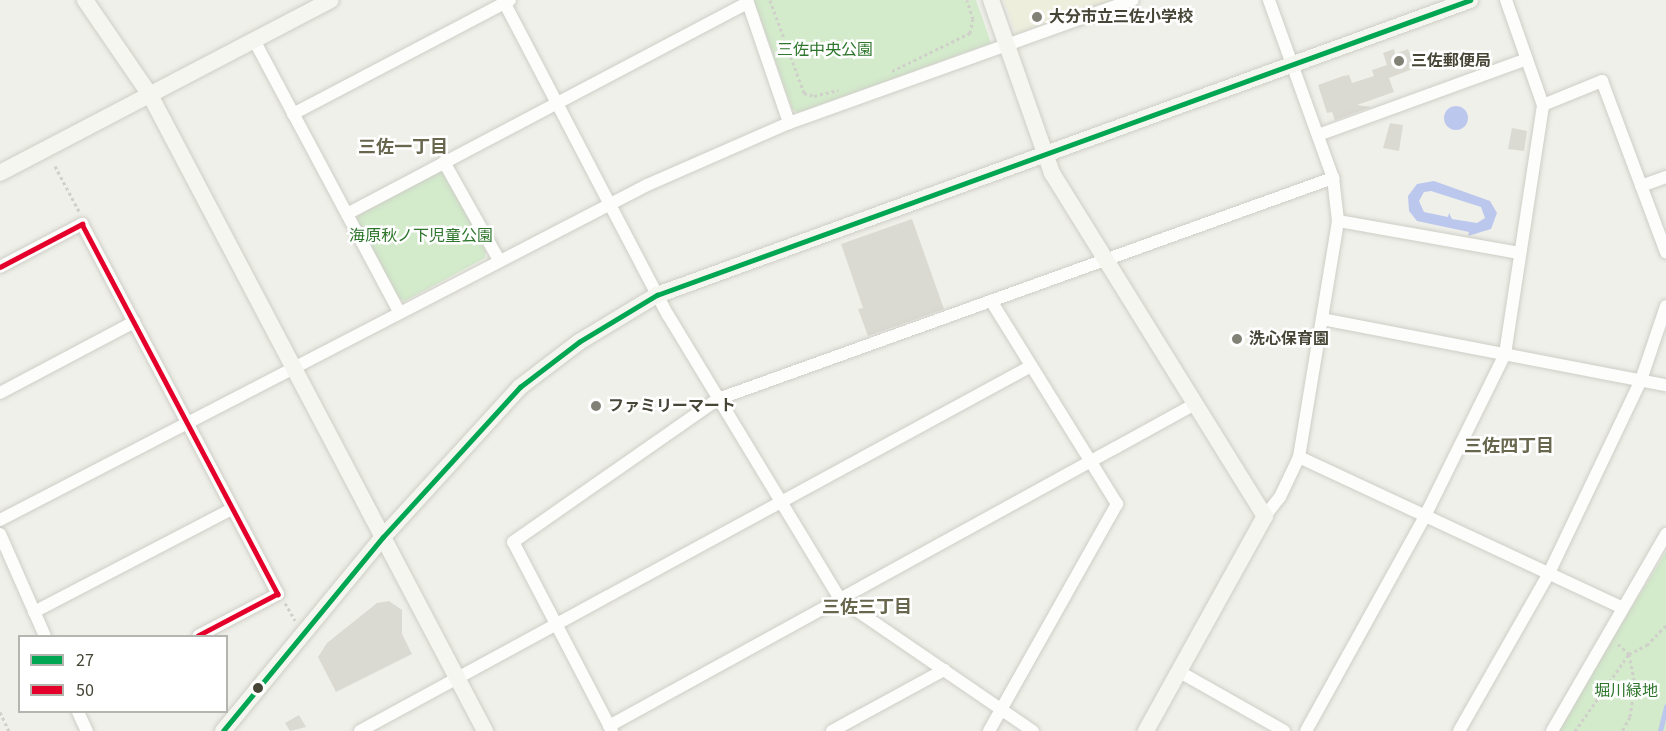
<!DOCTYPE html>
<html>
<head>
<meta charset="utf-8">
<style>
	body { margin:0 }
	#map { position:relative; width:1666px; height:731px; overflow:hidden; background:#f0f0ea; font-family:"Source Sans 3","Noto Sans JP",sans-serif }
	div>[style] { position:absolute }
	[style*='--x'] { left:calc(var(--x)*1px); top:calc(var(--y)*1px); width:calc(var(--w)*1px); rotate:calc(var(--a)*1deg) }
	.education>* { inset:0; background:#edeedc }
	.green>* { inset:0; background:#d3eacb }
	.water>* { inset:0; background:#bcc7ed }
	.round { border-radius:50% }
	.stream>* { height:4.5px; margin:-2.25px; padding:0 2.25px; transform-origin:2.25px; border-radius:2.25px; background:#bcc7ed }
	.building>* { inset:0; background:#dad9d2 }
	.path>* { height:3px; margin-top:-1.5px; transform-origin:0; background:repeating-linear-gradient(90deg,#d0d0ca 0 3px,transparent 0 6px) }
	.roads { filter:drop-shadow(0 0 2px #cecec7) drop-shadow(0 0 2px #cecec7) }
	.street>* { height:12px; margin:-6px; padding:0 6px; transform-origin:6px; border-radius:6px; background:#fdfdfc }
	.secondary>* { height:16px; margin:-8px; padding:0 8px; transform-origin:8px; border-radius:8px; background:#f5f6ef }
	.bus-1>* { height:4.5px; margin:-2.25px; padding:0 2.25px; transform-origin:2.25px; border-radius:2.25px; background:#00a651 }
	.bus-2>* { height:4.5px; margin:-2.25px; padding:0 2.25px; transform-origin:2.25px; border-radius:2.25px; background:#e4002b }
	.dots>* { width:16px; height:16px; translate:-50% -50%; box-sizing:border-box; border:3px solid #fff; border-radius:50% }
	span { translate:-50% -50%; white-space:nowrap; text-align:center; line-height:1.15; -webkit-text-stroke:5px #fff; paint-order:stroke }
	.poi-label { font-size:16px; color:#464536; font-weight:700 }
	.left { translate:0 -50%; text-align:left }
	.park-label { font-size:16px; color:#2d762b }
	.neighbourhood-label { font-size:18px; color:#68674e; font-weight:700 }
	.legend { position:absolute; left:18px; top:635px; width:210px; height:78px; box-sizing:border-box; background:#fff; border:2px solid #b5b5af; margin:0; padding:8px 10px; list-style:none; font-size:18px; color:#464536 }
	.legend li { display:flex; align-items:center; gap:12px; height:30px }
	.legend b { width:30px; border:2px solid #b5b5af }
</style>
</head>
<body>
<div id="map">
	<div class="education">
		<div style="clip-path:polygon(1004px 0,1112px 0,1016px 34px)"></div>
	</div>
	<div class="green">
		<div style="clip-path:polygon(754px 0,976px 0,991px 43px,798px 113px,792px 109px)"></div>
		<div style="clip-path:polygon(439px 170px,446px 174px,486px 252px,485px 258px,405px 301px,397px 298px,356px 219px,359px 212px)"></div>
		<div style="clip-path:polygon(1666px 552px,1666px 731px,1556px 731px,1612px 639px)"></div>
	</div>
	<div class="water">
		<div class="round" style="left:1444px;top:106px;width:24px;height:24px"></div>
		<div style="clip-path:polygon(evenodd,1434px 181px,1490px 201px,1497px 213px,1491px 229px,1468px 236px,1469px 232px,1417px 221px,1409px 211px,1408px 196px,1417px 184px,1434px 181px,1431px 191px,1481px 207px,1485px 218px,1477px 223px,1452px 219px,1449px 213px,1448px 217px,1424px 212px,1419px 201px,1424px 192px,1431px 191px)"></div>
	</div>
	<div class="stream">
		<div style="--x:1660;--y:731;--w:25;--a:-76"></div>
	</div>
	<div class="building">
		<div style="clip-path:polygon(1394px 49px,1395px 54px,1408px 49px,1415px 68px,1389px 78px,1394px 92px,1357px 105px,1371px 107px,1335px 120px,1332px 112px,1327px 113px,1318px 85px,1343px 76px,1349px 75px,1352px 83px,1374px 76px,1372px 70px,1387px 65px,1383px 53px)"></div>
		<div style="clip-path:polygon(1390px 123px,1403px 125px,1399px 151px,1383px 148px)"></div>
		<div style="clip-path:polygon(1512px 128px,1527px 131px,1524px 151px,1508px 149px)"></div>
		<div style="clip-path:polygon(912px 219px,944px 309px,868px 336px,858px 309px,863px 308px,841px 244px)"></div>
		<div style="clip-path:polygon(389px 601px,402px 610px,402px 634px,412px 654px,336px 692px,318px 657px,327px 643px,377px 603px)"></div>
		<div style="clip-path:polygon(299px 715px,306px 727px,290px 731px,285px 723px)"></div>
	</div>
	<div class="path">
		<div style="--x:770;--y:0;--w:99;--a:69.9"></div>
		<div style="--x:804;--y:93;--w:10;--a:17"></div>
		<div style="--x:814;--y:96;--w:25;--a:-14"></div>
		<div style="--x:892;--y:71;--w:87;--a:-26"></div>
		<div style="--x:970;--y:33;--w:14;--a:-78"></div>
		<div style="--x:973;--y:19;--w:20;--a:-108"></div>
		<div style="--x:55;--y:166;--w:53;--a:62"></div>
		<div style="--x:285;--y:603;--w:20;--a:60"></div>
		<div style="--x:1618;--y:644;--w:15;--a:42"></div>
		<div style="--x:1629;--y:654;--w:31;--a:79"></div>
		<div style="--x:1635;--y:684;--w:33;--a:99"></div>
		<div style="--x:1630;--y:717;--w:16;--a:120"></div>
		<div style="--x:0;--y:712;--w:21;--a:65"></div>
		<div style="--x:1575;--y:731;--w:94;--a:-55"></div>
		<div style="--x:1629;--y:654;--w:20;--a:-27"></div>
		<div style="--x:1647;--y:645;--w:28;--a:-46"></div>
	</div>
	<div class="roads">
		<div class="street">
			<div style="--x:503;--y:0;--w:356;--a:62.4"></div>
			<div style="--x:668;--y:315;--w:332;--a:58.8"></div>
			<div style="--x:840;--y:599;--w:234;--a:34.4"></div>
			<div style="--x:747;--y:0;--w:130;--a:71.1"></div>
			<div style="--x:1506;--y:0;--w:111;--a:70.6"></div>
			<div style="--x:1543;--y:105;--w:64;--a:-22.1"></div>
			<div style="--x:1602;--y:81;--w:183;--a:69.5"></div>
			<div style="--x:254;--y:40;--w:308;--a:61.9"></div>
			<div style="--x:293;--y:114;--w:245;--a:-27.7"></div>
			<div style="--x:1318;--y:135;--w:222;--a:-20"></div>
			<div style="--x:444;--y:162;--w:112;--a:60.7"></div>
			<div style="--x:1641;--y:186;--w:27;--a:-20"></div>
			<div style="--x:347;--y:214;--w:453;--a:-27.8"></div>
			<div style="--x:1338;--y:221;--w:184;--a:10"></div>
			<div style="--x:0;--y:267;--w:93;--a:-27.7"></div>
			<div style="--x:82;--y:224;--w:419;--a:62.1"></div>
			<div style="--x:278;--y:594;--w:90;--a:152.3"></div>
			<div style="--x:1322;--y:319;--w:350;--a:10.9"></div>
			<div style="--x:0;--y:393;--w:152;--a:-27.9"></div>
			<div style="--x:1299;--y:457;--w:355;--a:25"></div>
			<div style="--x:1265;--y:516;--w:24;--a:-52"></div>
			<div style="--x:1280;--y:497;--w:44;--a:-64.6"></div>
			<div style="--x:1299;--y:457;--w:239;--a:-80.6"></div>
			<div style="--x:1338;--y:221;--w:43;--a:-96.6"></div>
			<div style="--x:1333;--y:178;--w:189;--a:-109.8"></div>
			<div style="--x:0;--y:520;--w:729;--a:-27.37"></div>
			<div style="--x:647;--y:185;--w:155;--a:-23.6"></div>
			<div style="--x:789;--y:123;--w:365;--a:-19.7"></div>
			<div style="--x:0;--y:534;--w:111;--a:66.2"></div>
			<div style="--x:34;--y:612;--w:223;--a:-27.5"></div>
			<div style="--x:1178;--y:671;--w:122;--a:29.5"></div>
			<div style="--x:78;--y:712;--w:21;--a:65"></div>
			<div style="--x:609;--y:726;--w:669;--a:-28.79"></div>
			<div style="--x:360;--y:731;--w:764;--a:-28.54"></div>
			<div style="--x:612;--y:731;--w:213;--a:-117.6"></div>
			<div style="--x:513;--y:542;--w:250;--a:-34.9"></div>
			<div style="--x:718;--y:399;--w:654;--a:-19.77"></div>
			<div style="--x:832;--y:731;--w:128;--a:-28.6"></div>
			<div style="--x:989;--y:731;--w:261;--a:-60.6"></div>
			<div style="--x:1117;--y:504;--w:239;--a:-121.8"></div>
			<div style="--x:1306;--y:731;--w:246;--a:-61"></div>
			<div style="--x:1425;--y:516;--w:181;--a:-63.7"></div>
			<div style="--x:1505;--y:354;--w:252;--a:-81.3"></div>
			<div style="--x:1459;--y:731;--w:182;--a:-60.3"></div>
			<div style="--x:1549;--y:573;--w:214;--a:-64.5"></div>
			<div style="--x:1641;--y:380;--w:78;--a:-71.3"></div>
			<div style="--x:1552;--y:731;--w:228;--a:-59.9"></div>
		</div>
		<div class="secondary">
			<div style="--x:85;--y:0;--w:115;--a:55.6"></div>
			<div style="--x:150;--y:95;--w:719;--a:62.22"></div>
			<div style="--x:991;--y:0;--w:183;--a:70.6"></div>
			<div style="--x:1052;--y:173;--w:404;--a:58.2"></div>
			<div style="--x:1265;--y:516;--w:246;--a:119"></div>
			<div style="--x:0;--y:173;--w:373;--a:-27.6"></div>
			<div style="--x:223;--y:731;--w:251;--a:-50.5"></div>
			<div style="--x:383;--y:537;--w:203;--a:-47.6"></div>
			<div style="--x:520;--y:387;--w:74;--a:-37.3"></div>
			<div style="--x:579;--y:342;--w:91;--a:-31.1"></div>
			<div style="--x:657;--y:295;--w:865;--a:-19.94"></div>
		</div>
	</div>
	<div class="bus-1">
		<div style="--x:223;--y:731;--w:251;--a:-50.5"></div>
		<div style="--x:383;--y:537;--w:203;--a:-47.6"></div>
		<div style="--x:520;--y:387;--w:74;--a:-37.3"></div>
		<div style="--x:579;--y:342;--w:91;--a:-31.1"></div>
		<div style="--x:657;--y:295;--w:865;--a:-19.94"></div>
	</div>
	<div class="bus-2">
		<div style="--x:0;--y:267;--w:93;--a:-27.7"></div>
		<div style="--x:82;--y:224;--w:419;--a:62.1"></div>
		<div style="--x:278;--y:594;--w:90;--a:152.3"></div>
	</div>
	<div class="dots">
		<div style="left:1037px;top:17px;background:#828175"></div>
		<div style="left:1399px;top:61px;background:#828175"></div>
		<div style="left:1237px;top:339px;background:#828175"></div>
		<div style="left:596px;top:406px;background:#828175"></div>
		<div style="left:258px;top:688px;background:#464536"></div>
	</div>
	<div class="poi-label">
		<span class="left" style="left:1049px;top:17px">大分市立三佐小学校</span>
		<span class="left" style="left:1411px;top:61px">三佐郵便局</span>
		<span class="left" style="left:1249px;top:339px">洗心保育園</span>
		<span class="left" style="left:608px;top:406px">ファミリーマート</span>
	</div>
	<div class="park-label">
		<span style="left:825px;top:50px">三佐中央公園</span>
		<span style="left:421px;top:236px">海原秋ノ下児童公園</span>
		<span style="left:1626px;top:691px">堀川緑地</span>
	</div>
	<div class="neighbourhood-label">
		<span style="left:403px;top:148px">三佐一丁目</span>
		<span style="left:1509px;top:447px">三佐四丁目</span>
		<span style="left:867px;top:608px">三佐三丁目</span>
	</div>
	<ul class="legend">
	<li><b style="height:8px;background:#00a651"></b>27</li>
	<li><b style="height:8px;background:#e4002b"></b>50</li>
	</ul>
</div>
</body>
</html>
